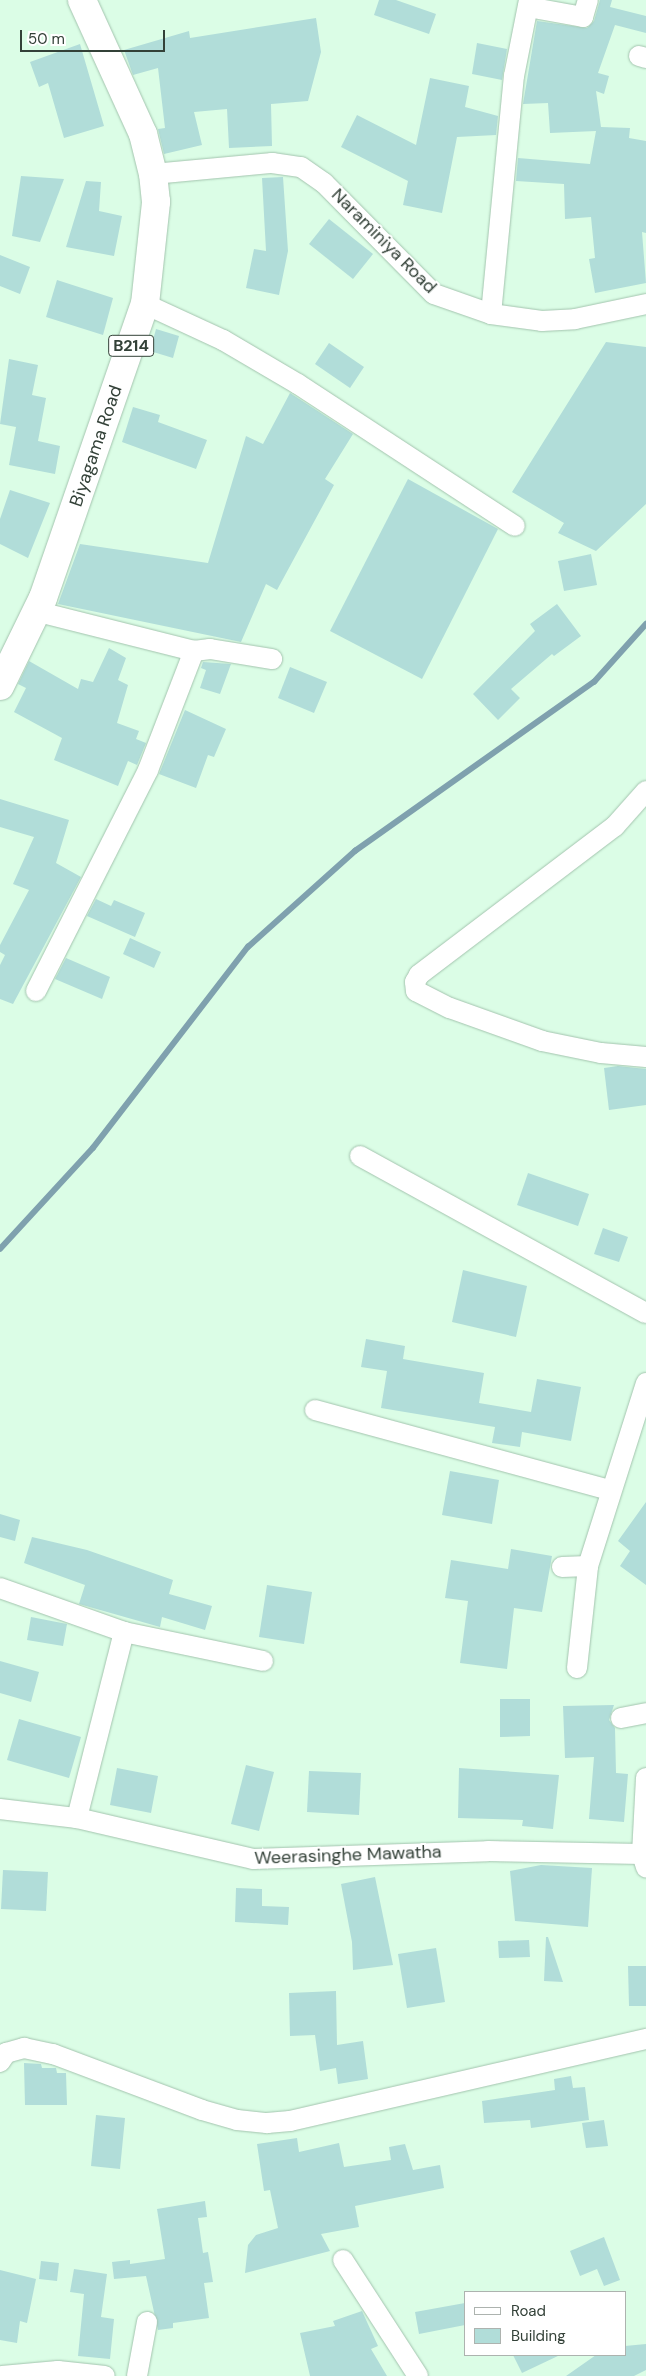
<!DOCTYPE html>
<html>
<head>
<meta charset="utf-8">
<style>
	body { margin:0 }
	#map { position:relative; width:646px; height:2376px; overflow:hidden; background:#dbfde6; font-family:"DM Sans",sans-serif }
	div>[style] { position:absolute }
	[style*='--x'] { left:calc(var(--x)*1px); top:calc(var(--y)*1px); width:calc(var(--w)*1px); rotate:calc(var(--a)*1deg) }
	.stream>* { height:5.5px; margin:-2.75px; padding:0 2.75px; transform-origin:2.75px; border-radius:2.75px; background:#7fa1ae }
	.building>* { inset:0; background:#b1ddd9 }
	.roads { filter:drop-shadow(0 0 1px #a3c4ae) drop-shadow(0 0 1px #a3c4ae) }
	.street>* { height:20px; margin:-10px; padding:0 10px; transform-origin:10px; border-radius:10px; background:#fff }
	.primary>* { height:28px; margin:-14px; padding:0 14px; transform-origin:14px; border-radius:14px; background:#fff }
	span { translate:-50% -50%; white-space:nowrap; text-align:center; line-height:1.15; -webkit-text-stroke:4px #fff; paint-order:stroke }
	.shield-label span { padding:1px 4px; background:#fff; border:1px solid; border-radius:4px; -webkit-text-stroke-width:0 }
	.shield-label { font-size:16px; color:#334138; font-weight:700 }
	.street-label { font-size:18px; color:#334138 }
	.legend { position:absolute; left:464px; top:2291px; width:162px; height:65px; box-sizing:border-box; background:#fff; border:1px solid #adb3af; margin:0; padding:6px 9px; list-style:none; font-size:15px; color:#334138 }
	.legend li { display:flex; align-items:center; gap:10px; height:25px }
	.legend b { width:25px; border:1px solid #adb3af }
	.scale { position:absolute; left:20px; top:30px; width:145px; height:22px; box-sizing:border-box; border:2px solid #334138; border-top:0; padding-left:6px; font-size:15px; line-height:18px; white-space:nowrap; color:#334138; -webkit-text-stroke:4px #fff; paint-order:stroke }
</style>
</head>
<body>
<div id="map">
	<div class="stream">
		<div style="--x:0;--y:1249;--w:137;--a:-47.4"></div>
		<div style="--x:93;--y:1148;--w:254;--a:-52.4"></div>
		<div style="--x:248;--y:947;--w:144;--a:-41.9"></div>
		<div style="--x:355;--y:851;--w:293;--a:-35.3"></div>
		<div style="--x:594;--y:682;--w:78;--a:-48.1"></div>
	</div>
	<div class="building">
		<div style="clip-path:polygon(379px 0,396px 0,436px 14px,429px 34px,374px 15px)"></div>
		<div style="clip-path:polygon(600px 0,612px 0,610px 7px,646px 16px,646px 33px,615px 25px,598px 73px,609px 76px,604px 94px,596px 91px,601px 127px,630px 128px,629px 138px,646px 141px,646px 233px,642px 232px,646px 283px,595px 293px,589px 259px,595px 258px,591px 217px,565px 219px,564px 184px,516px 181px,518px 158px,590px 164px,596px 131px,550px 133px,548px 103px,523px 104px,537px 21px,587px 28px,594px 21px)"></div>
		<div style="clip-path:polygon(316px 18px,321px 52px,308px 101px,271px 104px,272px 146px,229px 148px,227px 109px,194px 112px,202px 145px,164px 154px,158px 129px,165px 128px,158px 68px,133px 75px,124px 50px,189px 31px,190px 38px)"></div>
		<div style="clip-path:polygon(477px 43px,507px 49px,502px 80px,472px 74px)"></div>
		<div style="clip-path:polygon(80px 44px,104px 126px,64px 138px,48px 83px,39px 87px,30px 62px)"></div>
		<div style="clip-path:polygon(430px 78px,469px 86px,465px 107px,498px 116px,496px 135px,457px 137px,442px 213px,403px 205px,408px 181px,341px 147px,357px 115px,416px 145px)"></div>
		<div style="clip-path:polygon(21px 176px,64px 179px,40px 242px,12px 236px)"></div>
		<div style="clip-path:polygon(283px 177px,288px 251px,279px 295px,246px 288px,254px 249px,266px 251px,262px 178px)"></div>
		<div style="clip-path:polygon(86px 181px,101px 182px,99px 211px,122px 216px,114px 256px,66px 247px)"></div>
		<div style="clip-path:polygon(329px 219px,373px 254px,353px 279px,309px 244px)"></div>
		<div style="clip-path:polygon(0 255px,30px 267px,20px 294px,0 286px)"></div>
		<div style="clip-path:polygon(57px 280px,113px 298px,103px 335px,46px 317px)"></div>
		<div style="clip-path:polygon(156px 329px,179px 336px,173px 358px,150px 351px)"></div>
		<div style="clip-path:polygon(606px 342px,646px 347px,646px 504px,596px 551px,558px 533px,564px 523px,512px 492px)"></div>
		<div style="clip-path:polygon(329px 343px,364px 367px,350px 388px,315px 364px)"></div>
		<div style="clip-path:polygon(9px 359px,38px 365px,32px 395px,46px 398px,38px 441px,60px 446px,55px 474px,9px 465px,16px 427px,0 424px)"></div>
		<div style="clip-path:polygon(290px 393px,353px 434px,325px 479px,334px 485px,277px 590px,266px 584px,241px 642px,58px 604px,80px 544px,208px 563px,246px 436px,263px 444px)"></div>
		<div style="clip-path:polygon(133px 407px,160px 415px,158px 422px,207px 440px,196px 469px,122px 442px)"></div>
		<div style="clip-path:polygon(408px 479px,498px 529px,422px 679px,330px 631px)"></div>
		<div style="clip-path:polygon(10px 490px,50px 503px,28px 558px,0 544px,0 519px)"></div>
		<div style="clip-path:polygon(591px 554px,597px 585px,564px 591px,558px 561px)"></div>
		<div style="clip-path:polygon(557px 604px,581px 636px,554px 656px,552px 654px,511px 689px,520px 698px,498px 720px,473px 694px,535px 631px,530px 624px)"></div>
		<div style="clip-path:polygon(109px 648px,126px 658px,118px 680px,128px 685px,117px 723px,139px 731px,136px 739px,146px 743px,137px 765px,128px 761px,118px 786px,54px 760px,62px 738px,14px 712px,26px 688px,18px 684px,29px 661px,78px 689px,81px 679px,93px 682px)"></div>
		<div style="clip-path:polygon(203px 662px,231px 664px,220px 694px,200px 688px,206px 670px,201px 668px)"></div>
		<div style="clip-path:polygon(290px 667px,327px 682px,314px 713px,278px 698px)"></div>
		<div style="clip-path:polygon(185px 710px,226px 729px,214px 757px,208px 755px,196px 788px,159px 774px)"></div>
		<div style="clip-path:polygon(0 799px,69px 820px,56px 863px,81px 877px,13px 1004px,0 999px,0 965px,5px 955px,0 952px,0 945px,29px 890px,13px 884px,34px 837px,0 827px)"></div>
		<div style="clip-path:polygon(96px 899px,111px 906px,114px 900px,145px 913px,135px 937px,87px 916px)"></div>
		<div style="clip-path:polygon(130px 938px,161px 952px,154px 968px,123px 954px)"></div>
		<div style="clip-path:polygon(66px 958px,110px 977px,102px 999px,55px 979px)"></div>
		<div style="clip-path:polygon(618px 1066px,646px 1069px,646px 1105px,609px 1110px,604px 1068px)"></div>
		<div style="clip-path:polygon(528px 1173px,589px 1194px,578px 1226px,517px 1205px)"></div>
		<div style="clip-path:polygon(603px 1228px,628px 1237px,619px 1262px,594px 1254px)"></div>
		<div style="clip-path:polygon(463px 1270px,527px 1286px,516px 1337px,452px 1322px)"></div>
		<div style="clip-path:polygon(366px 1339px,405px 1346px,403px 1359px,484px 1373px,479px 1403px,531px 1412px,537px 1379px,581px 1387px,571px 1441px,522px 1432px,520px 1447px,492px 1443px,495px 1427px,381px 1408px,387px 1371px,361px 1367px)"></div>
		<div style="clip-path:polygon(450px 1471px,499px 1480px,492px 1524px,442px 1515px)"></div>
		<div style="clip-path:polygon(646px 1502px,646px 1585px,620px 1566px,630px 1551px,618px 1541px)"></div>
		<div style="clip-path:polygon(0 1514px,20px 1520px,15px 1541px,0 1537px)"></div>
		<div style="clip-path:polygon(32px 1537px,87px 1550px,173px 1580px,169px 1594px,212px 1606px,205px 1630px,162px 1617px,160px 1627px,79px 1604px,85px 1585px,24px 1563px)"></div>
		<div style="clip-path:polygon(511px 1549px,552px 1556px,542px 1612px,514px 1608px,507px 1669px,460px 1663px,468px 1601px,445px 1598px,451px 1560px,508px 1569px)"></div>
		<div style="clip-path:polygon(267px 1585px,312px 1592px,304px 1644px,259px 1637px)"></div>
		<div style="clip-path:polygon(31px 1617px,67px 1624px,63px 1646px,27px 1640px)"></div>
		<div style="clip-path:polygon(0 1661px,39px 1672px,31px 1702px,0 1693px)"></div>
		<div style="clip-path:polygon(500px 1699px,530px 1699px,530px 1736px,500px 1737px)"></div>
		<div style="clip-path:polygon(614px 1705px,609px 1720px,615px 1728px,616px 1773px,628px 1774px,624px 1822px,589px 1819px,594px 1757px,565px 1758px,563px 1706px)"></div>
		<div style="clip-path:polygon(19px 1719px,81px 1737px,69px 1778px,7px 1760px)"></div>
		<div style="clip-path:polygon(246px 1765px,274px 1772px,259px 1831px,231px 1824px)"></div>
		<div style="clip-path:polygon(117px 1768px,158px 1776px,151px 1813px,110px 1805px)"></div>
		<div style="clip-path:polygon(459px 1768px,559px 1775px,553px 1829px,522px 1826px,523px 1820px,458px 1818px)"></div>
		<div style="clip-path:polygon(309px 1771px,361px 1773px,359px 1815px,307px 1812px)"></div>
		<div style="clip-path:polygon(541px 1865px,592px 1868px,588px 1927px,515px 1921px,510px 1871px)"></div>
		<div style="clip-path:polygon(3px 1870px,48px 1872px,46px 1911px,1px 1909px)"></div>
		<div style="clip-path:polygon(375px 1877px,393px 1965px,353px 1970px,352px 1942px,341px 1884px)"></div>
		<div style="clip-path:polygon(236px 1888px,262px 1889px,262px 1906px,289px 1907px,288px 1925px,235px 1922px)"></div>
		<div style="clip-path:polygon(546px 1937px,548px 1937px,563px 1982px,544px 1981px)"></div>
		<div style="clip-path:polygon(529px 1940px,530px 1957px,499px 1958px,498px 1941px)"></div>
		<div style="clip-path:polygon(436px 1948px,445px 2002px,407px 2008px,398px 1954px)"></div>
		<div style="clip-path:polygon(628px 1966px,646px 1966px,646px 2006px,629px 2006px)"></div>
		<div style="clip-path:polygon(336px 1991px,337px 2045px,363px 2041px,368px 2079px,338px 2084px,336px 2068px,320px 2071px,315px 2035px,290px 2036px,289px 1993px)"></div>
		<div style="clip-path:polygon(24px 2063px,41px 2064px,42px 2068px,56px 2068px,57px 2073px,66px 2073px,67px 2105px,25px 2105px)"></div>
		<div style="clip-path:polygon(571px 2076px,573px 2088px,585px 2087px,589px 2120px,531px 2128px,530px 2120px,484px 2123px,482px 2101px,555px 2090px,554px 2079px)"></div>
		<div style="clip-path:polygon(96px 2115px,125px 2118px,120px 2169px,91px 2166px)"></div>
		<div style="clip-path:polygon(604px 2120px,608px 2146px,586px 2148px,582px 2123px)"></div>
		<div style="clip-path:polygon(297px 2138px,299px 2152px,339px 2143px,344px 2167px,391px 2160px,389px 2147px,405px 2144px,413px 2170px,440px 2165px,444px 2188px,355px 2206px,359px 2227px,321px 2234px,330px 2251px,245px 2273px,248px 2245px,256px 2235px,278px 2228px,270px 2190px,264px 2191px,257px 2144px)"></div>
		<div style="clip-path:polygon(205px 2201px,207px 2217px,198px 2218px,203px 2253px,208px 2252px,213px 2282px,204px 2283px,209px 2318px,173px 2323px,173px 2328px,158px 2330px,146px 2276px,114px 2279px,112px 2262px,130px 2260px,130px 2264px,165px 2259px,157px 2209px)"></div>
		<div style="clip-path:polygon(604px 2237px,620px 2280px,604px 2286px,597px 2269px,580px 2276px,570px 2251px)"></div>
		<div style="clip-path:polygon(41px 2261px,59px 2263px,57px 2281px,39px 2279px)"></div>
		<div style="clip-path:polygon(74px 2269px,107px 2274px,101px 2317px,114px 2319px,110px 2359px,78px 2356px,84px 2294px,70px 2292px)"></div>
		<div style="clip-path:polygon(0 2270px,36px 2279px,27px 2323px,20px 2321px,17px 2343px,0 2340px)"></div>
		<div style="clip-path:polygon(465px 2303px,465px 2325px,419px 2334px,415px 2312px)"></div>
		<div style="clip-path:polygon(362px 2311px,378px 2346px,371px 2349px,387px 2376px,310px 2376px,300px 2333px,335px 2326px,333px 2321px)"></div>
		<div style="clip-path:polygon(646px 2344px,646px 2370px,634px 2376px,566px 2376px,596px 2355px,625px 2355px,625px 2346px)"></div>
		<div style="clip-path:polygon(513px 2355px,560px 2355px,522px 2373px)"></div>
	</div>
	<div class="roads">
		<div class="street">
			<div style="--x:528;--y:7;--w:56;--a:10.3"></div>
			<div style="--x:583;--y:17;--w:18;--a:-74"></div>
			<div style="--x:639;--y:56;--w:7;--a:16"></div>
			<div style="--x:153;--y:174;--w:120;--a:-5.3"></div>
			<div style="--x:272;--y:163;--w:29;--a:8"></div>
			<div style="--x:301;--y:167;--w:28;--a:35"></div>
			<div style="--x:324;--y:183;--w:156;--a:45.3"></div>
			<div style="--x:434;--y:294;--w:60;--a:19.3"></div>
			<div style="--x:491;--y:314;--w:51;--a:7.8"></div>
			<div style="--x:542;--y:321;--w:33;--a:-3"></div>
			<div style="--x:575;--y:319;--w:73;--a:-11.9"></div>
			<div style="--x:145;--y:304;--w:86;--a:24.8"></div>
			<div style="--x:223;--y:340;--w:87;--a:30.4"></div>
			<div style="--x:298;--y:384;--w:259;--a:33.2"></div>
			<div style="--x:491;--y:314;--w:239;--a:-84.5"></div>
			<div style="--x:514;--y:76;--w:77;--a:-78.8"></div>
			<div style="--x:35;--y:611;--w:164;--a:14.1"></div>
			<div style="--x:194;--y:651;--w:16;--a:-7"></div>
			<div style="--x:210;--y:649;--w:63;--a:9.2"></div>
			<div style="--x:646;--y:791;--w:47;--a:131.5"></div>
			<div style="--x:615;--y:826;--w:246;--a:142.8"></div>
			<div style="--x:419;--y:975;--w:8;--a:120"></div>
			<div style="--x:415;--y:982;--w:9;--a:84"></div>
			<div style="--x:416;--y:991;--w:38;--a:27"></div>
			<div style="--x:450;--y:1008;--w:98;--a:19.7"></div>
			<div style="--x:542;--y:1041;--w:60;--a:11.5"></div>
			<div style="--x:601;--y:1053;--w:45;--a:5.1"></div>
			<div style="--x:36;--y:991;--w:248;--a:-63.1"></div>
			<div style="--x:148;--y:770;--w:128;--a:-68.9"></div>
			<div style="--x:360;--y:1156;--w:326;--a:28.8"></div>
			<div style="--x:315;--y:1410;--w:306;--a:15.2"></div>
			<div style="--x:562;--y:1567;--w:26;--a:-2"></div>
			<div style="--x:0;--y:1588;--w:132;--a:19.5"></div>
			<div style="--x:124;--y:1632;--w:192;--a:104.2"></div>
			<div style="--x:124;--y:1632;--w:142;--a:11.8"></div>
			<div style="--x:577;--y:1668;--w:103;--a:-83.8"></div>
			<div style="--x:588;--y:1566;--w:192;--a:-72.4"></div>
			<div style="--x:621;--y:1718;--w:25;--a:-11"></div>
			<div style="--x:646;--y:1778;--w:76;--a:93"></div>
			<div style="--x:642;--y:1854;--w:14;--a:73"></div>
			<div style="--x:0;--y:1809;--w:78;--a:6.7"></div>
			<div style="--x:77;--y:1818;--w:181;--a:13.1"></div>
			<div style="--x:253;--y:1859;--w:235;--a:-1.9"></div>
			<div style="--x:488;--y:1851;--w:154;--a:1.1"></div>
			<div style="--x:0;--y:2062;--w:11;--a:-56"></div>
			<div style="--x:6;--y:2053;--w:19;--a:-16"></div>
			<div style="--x:24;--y:2048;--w:30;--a:12"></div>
			<div style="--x:53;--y:2054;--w:159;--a:20.6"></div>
			<div style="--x:202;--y:2110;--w:36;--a:16"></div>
			<div style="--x:237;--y:2120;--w:30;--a:6"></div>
			<div style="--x:267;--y:2123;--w:23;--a:-5"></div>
			<div style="--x:290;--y:2121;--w:365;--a:-13"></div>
			<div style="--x:343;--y:2260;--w:138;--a:57.1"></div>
			<div style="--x:2;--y:2376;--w:56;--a:-5.1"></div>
			<div style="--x:58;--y:2371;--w:47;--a:6.1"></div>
			<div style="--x:137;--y:2376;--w:55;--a:-79.5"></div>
		</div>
		<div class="primary">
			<div style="--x:0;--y:686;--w:98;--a:-64"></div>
			<div style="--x:43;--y:598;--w:311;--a:-70.9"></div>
			<div style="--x:145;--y:304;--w:103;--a:-83.8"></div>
			<div style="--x:156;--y:202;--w:28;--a:-96"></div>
			<div style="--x:153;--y:174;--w:41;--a:-104"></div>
			<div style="--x:143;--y:134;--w:147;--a:-114.5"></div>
		</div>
	</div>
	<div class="shield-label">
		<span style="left:131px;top:346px">B214</span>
	</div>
	<div class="street-label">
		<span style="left:384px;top:241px;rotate:45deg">Naraminiya Road</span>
		<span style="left:96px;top:446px;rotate:-71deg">Biyagama Road</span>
		<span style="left:348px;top:1855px;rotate:-2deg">Weerasinghe Mawatha</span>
	</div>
	<ul class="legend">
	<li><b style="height:6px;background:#fff"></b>Road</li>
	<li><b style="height:14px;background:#b1ddd9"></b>Building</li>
	</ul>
	<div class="scale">50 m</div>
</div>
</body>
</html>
